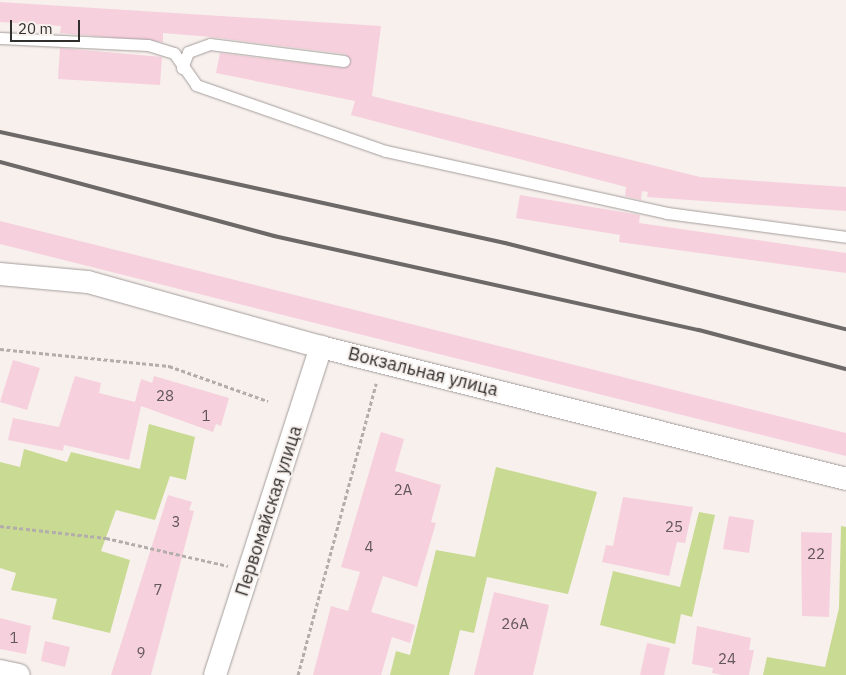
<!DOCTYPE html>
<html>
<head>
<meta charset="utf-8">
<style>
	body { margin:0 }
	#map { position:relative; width:846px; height:675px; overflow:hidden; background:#f7f0ed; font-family:"IBM Plex Sans",sans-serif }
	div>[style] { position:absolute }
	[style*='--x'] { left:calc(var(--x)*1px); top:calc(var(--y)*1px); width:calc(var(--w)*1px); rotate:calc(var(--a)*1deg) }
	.green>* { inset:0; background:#c9da92 }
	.building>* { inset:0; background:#f7d0de }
	.path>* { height:3px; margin-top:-1.5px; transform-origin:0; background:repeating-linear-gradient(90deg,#b3adab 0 4px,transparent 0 6.5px) }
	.roads { filter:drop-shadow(0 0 1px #a49d9b) drop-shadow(0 0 1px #a49d9b) }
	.service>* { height:11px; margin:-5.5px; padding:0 5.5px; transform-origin:5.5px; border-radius:5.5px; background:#fff }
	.minor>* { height:22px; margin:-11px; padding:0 11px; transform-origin:11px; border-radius:11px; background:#fff }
	.rail>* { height:4px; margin:-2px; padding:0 2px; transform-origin:2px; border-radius:2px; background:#6d6968 }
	span { translate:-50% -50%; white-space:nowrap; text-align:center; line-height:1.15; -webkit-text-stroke:4px #f7f0ed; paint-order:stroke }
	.number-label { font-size:15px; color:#62575a }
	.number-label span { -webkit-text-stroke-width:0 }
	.street-label { font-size:18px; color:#312f2e }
	.scale { position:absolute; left:10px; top:20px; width:70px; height:22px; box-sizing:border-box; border:2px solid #312f2e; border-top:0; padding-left:6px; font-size:15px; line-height:18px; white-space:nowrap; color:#312f2e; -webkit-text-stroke:4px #f7f0ed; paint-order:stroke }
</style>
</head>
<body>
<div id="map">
	<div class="green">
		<div style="clip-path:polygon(149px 424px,195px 437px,186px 480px,170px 476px,155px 520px,116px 510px,101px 551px,130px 560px,110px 633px,52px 619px,57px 599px,11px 590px,16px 573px,0 568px,0 462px,20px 467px,24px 449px,67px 462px,71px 452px,140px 469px)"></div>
		<div style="clip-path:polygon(496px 467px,597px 492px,568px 594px,487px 577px,474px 633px,460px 630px,449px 675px,390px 675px,396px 651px,410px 655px,436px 550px,475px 557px)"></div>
		<div style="clip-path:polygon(699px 512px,715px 515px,692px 617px,681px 614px,675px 644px,600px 625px,613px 571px,680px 587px)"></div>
		<div style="clip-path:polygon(841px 526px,846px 527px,846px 675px,763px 675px,767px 657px,825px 667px,839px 608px)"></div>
	</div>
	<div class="building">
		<div style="clip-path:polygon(0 2px,381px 26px,372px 96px,700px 177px,846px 187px,846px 211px,647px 197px,648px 192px,642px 191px,641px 200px,625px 196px,626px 187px,351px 115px,355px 101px,216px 73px,220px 53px,343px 68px,351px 62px,345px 54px,211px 37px,163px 33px,163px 42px,60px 33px,61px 26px,0 22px)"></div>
		<div style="clip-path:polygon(60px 48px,162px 57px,160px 85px,58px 79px)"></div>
		<div style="clip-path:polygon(520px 195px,640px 215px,639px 223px,846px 253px,846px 273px,619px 242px,620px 235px,516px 218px)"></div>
		<div style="clip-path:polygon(0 221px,846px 433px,846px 456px,0 244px)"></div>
		<div style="clip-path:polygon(13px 360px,40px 368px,27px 410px,0 402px)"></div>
		<div style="clip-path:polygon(75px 376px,101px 383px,99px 393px,135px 402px,141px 379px,152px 383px,154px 376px,229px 398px,221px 426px,216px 424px,213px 432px,141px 406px,129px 460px,64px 445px,63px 451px,8px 440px,13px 418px,59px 427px)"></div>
		<div style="clip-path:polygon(381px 432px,404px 439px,395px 471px,441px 485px,431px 522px,436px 523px,417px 587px,383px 576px,371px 612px,415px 625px,410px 643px,392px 637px,381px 675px,313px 675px,331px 606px,348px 611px,360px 572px,341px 567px)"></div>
		<div style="clip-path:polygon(168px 495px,192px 502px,189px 510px,194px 511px,151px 675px,111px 675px)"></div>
		<div style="clip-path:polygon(623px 497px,693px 507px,685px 543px,677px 542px,669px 576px,602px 562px,606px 545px,613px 546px)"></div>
		<div style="clip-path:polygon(729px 516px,754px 520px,749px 553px,723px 549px)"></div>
		<div style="clip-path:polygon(801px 532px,832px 533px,829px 617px,802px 616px)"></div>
		<div style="clip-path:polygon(494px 592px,549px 605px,533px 675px,474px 675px)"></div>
		<div style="clip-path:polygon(0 618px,31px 626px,26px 654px,0 649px)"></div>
		<div style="clip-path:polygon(697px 626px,751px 638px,749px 650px,754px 650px,749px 675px,722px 675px,712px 673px,713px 668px,692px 664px)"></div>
		<div style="clip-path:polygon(45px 641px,70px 647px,65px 667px,41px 661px)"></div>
		<div style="clip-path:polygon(647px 643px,670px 648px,664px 675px,640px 675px)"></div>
	</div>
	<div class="path">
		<div style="--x:0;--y:349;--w:170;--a:5.7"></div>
		<div style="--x:169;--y:366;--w:105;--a:19.5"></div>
		<div style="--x:0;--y:526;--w:107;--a:6.5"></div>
		<div style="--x:106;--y:538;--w:125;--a:12.9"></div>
		<div style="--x:298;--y:675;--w:302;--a:-75"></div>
	</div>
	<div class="roads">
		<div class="service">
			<div style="--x:0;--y:38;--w:148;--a:2.7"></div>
			<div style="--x:148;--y:45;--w:27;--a:17"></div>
			<div style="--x:174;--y:53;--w:39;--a:55"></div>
			<div style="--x:196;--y:85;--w:201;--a:19.2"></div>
			<div style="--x:386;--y:151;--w:288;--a:12.4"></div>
			<div style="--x:667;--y:213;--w:181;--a:7.6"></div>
			<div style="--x:182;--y:68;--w:17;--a:-69"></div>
			<div style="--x:188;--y:52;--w:23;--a:-20"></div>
			<div style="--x:210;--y:44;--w:135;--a:7.2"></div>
		</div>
		<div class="minor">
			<div style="--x:0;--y:274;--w:88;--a:5.2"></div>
			<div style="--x:88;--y:282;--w:242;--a:15.6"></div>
			<div style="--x:321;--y:347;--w:541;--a:14.11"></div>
			<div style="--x:0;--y:671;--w:19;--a:12"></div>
			<div style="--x:215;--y:675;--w:345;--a:-72.1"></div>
		</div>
	</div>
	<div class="rail">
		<div style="--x:0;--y:132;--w:517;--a:12.4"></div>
		<div style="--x:505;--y:243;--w:352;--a:14.2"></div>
		<div style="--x:0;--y:162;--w:284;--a:15.1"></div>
		<div style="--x:274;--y:236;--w:435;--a:12.5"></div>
		<div style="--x:699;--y:330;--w:152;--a:14.9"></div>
	</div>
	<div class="number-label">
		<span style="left:165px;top:396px">28</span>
		<span style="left:206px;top:416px">1</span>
		<span style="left:403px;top:490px">2А</span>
		<span style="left:176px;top:522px">3</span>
		<span style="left:674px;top:527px">25</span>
		<span style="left:369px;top:547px">4</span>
		<span style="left:816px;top:554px">22</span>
		<span style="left:158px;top:590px">7</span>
		<span style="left:515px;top:624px">26А</span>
		<span style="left:14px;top:638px">1</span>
		<span style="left:141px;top:653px">9</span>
		<span style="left:727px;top:659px">24</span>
	</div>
	<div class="street-label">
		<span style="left:423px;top:372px;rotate:14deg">Вокзальная улица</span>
		<span style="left:269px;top:511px;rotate:-72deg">Первомайская улица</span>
	</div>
	<div class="scale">20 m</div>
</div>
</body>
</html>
